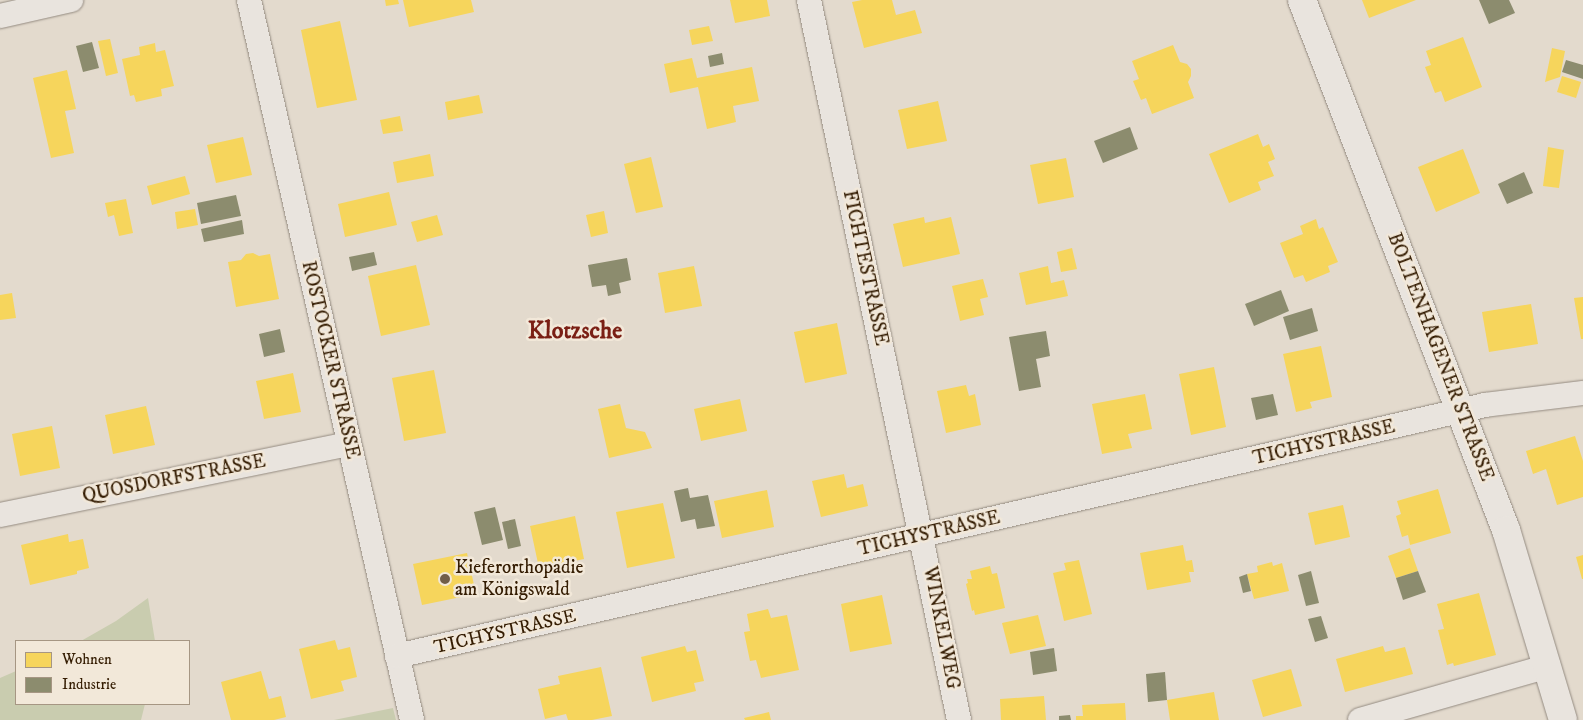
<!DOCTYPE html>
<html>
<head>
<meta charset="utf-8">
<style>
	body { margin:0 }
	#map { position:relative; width:1583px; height:720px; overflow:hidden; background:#e3dacd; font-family:"IM FELL DW Pica",serif }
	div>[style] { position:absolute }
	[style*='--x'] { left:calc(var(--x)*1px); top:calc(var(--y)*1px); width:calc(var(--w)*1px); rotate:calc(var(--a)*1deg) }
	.green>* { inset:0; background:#c9ccaf }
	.homes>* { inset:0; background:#f6d55c }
	.industry>* { inset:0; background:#8c8c6e }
	.roads { filter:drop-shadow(0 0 1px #948b81) drop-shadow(0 0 1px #948b81) }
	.street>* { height:24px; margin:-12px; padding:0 12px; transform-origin:12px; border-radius:12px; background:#e9e4de }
	.secondary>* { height:28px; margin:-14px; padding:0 14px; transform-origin:14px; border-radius:14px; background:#e9e4de }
	.dots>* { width:14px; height:14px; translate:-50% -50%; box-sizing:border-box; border:2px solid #f2e8d9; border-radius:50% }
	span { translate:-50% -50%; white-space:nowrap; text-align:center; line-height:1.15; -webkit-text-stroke:5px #f2e8d9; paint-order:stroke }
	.street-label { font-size:19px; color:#341c02 }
	.poi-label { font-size:19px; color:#341c02 }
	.left { translate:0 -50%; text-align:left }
	.district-label { font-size:24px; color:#7a1f14; font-weight:700 }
	.legend { position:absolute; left:15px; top:640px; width:175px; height:65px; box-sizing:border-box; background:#f2e8d9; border:1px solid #a69683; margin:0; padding:6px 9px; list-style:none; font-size:15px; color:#341c02 }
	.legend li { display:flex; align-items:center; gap:10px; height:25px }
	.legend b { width:25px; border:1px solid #a69683 }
</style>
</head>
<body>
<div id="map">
	<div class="green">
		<div style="clip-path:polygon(148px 598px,155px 641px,81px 641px,116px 621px)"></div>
		<div style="clip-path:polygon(16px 671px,16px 704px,145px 704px,141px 720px,0 720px,0 678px)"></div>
		<div style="clip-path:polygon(393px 708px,396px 720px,334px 720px)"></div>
	</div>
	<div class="homes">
		<div style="clip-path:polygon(385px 0,398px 0,399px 4px,386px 6px)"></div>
		<div style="clip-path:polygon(403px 0,471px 0,474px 12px,409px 27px)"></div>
		<div style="clip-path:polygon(730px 0,767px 0,770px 16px,735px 23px)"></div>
		<div style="clip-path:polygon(862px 0,892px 0,896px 15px,915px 10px,922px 33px,864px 48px,852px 2px)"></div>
		<div style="clip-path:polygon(1362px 0,1416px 0,1369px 18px)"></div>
		<div style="clip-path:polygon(340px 21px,357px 100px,317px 108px,301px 30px)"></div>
		<div style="clip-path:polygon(709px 26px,713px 41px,692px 45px,689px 30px)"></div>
		<div style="clip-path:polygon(1463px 37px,1482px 87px,1445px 102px,1441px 91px,1435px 93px,1425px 67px,1431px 65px,1426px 51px)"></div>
		<div style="clip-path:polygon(110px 39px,118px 73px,106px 76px,98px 41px)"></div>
		<div style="clip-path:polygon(155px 43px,156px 52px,165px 50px,174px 86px,161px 89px,162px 96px,136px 102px,134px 95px,130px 96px,122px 59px,140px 55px,139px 47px)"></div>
		<div style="clip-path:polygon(1173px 45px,1180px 62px,1187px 64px,1191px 69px,1191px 76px,1188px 82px,1194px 98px,1152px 114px,1146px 98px,1141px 100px,1133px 81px,1139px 79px,1132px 61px)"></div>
		<div style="clip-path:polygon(1552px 48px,1565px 51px,1560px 77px,1545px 82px)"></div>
		<div style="clip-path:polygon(692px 58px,697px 78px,752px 67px,759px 101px,733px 106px,736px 122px,707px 129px,698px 87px,670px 93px,664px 64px)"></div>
		<div style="clip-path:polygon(67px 70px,76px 109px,65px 111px,74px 153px,51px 158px,33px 78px)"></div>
		<div style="clip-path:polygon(1562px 76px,1581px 82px,1576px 98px,1557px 92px)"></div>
		<div style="clip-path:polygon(479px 95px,483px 113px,448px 120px,445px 102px)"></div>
		<div style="clip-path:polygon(938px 101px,947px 141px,907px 149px,898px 110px)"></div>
		<div style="clip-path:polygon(400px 116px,403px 131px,383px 134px,380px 120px)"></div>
		<div style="clip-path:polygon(1258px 134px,1263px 147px,1269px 144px,1275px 159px,1268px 162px,1274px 176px,1258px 182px,1261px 190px,1229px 203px,1209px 154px)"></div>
		<div style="clip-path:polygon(243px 137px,252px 175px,216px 183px,207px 145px)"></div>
		<div style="clip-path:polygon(1548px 147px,1564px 150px,1559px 188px,1543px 186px)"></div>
		<div style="clip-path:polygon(1463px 149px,1480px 193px,1436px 212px,1418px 167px)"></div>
		<div style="clip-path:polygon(430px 154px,434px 176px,397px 183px,393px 162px)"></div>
		<div style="clip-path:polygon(651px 157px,663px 207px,636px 213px,624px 164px)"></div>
		<div style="clip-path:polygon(1066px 158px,1074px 197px,1038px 204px,1030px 165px)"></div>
		<div style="clip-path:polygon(185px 176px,190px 194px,152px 205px,147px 186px)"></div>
		<div style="clip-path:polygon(389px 192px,397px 225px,345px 237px,338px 204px)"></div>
		<div style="clip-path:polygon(126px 199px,133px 233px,119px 236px,114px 215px,108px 217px,105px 203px)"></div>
		<div style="clip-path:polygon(195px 209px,198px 225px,177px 229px,175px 212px)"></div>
		<div style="clip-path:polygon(604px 211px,608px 233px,591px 237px,586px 215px)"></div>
		<div style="clip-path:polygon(437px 215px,443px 235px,417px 242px,411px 222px)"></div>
		<div style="clip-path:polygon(924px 217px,925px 223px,951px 217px,960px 254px,903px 267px,893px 224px)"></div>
		<div style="clip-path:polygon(1316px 219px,1319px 229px,1323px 227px,1338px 262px,1328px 266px,1330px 272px,1306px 282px,1303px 275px,1294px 278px,1280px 243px,1303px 234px,1300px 226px)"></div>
		<div style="clip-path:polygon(1072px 248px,1077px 269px,1061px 272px,1057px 252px)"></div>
		<div style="clip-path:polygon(253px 253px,259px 256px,270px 254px,279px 299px,236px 307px,228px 262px,241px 260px,246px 254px)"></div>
		<div style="clip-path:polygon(416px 265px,430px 325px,381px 336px,368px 276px)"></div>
		<div style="clip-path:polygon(694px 266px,702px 306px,665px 313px,658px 273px)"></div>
		<div style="clip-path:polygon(1048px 266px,1051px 283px,1064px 280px,1068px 296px,1026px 305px,1019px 273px)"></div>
		<div style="clip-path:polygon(983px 279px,988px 297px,980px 299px,984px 315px,960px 321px,952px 286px)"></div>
		<div style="clip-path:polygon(12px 293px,16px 318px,0 320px,0 295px)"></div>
		<div style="clip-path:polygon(1583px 297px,1583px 339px,1581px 339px,1574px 298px)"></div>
		<div style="clip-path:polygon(1531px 304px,1538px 344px,1489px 352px,1482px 312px)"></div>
		<div style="clip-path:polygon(837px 323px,847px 374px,805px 383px,794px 332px)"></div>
		<div style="clip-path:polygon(1321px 346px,1332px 397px,1310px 402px,1312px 408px,1296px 412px,1283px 354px)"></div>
		<div style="clip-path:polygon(1214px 367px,1226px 427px,1191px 435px,1179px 374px)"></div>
		<div style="clip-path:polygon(434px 370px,446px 433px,404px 441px,392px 378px)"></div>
		<div style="clip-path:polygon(293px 373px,301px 412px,264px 419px,256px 381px)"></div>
		<div style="clip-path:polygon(966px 385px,969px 396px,975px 394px,981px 425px,946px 433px,937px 391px)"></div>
		<div style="clip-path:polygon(1145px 394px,1152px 429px,1128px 434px,1132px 448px,1102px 454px,1092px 404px)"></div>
		<div style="clip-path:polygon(740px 399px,747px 431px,701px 441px,694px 409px)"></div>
		<div style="clip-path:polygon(620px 404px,626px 428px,645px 432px,652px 448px,609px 458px,598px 409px)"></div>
		<div style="clip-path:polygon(146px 406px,155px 445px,113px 454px,105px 415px)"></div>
		<div style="clip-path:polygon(52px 426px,60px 468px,20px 476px,12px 434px)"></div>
		<div style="clip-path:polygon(1575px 436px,1583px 461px,1583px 497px,1557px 505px,1546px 469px,1533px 474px,1526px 451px)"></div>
		<div style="clip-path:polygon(844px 474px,847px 488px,863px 484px,868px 506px,821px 517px,812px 481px)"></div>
		<div style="clip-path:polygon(1438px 489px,1451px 533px,1410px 545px,1408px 535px,1402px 537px,1396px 516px,1401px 514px,1397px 501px)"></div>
		<div style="clip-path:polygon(767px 490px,774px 527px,722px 538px,714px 501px)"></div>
		<div style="clip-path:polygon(663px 503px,675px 558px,627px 568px,616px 512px)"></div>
		<div style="clip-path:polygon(1343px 505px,1350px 537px,1315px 545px,1308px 513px)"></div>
		<div style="clip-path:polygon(575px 516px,584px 559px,539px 568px,530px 526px)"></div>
		<div style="clip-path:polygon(68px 534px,69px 542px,83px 539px,89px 568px,77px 571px,77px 574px,30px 585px,21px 545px)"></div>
		<div style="clip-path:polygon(1183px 545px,1186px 561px,1192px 560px,1194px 572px,1189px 572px,1191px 582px,1147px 590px,1140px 553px)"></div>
		<div style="clip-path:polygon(1410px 548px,1418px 571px,1396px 578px,1388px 556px)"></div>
		<div style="clip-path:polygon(467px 553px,476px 594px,422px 605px,413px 564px)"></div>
		<div style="clip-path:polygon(1583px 555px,1583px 579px,1582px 579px,1576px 557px)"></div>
		<div style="clip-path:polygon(1079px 560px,1092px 614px,1064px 621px,1053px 573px,1066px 570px,1064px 563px)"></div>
		<div style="clip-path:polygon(1272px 562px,1273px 566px,1282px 563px,1289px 591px,1254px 599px,1247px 574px,1258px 572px,1257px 566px)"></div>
		<div style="clip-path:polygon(990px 566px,992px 574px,997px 573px,1005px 608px,975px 615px,974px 610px,972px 611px,966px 584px,968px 583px,967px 579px,972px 579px,970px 571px)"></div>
		<div style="clip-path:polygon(1479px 593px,1496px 655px,1454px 666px,1453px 663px,1447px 665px,1438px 630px,1444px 629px,1437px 604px)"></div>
		<div style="clip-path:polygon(882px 595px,892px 644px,850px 652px,841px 604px)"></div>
		<div style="clip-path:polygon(768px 609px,771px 618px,787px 615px,799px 670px,761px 678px,756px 660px,750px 661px,744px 632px,750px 631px,747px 614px)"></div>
		<div style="clip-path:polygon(1038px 615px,1046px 646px,1010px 654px,1002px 623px)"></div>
		<div style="clip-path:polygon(335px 640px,338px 650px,350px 647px,357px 677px,341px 681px,344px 691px,311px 699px,299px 649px)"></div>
		<div style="clip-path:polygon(685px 646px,687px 652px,696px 650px,704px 681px,694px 683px,696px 691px,652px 702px,641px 657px)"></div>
		<div style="clip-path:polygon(1383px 646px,1385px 652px,1405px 647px,1413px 674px,1345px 692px,1336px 659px)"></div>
		<div style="clip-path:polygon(601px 667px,612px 716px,592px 720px,568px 720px,566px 714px,545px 719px,538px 689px,560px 684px,558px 676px)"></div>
		<div style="clip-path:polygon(1291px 669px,1302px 706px,1263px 717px,1252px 680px)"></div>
		<div style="clip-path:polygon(261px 671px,269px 699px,281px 696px,286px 717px,274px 720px,231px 720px,221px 682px)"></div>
		<div style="clip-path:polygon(1214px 692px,1219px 720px,1170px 720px,1167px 700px)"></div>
		<div style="clip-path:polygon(1044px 696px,1046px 720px,1001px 720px,1000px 699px)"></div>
		<div style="clip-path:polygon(1125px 703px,1126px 720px,1076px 720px,1076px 716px,1083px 716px,1082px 705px)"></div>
		<div style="clip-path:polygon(769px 712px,771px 720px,745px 720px,744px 718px)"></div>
	</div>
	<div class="industry">
		<div style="clip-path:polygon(1479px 0,1509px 0,1515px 13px,1489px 24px)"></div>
		<div style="clip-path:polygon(92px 42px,99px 68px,83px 72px,76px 46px)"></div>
		<div style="clip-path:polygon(722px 53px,724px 64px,710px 67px,708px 56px)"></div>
		<div style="clip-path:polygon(1566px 60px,1583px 65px,1583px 79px,1562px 72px)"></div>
		<div style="clip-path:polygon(1130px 127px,1138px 149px,1103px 163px,1094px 141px)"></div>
		<div style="clip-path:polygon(1524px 172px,1533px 193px,1507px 204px,1498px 184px)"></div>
		<div style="clip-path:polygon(236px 195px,241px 216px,201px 224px,197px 203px)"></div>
		<div style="clip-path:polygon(242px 220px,244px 234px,204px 242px,201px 229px)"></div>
		<div style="clip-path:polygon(374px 252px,377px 265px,352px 271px,349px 257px)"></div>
		<div style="clip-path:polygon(627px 258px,631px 280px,619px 283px,621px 293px,608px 296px,606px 285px,592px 287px,588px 265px)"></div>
		<div style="clip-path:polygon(1281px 290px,1289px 311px,1254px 326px,1245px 304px)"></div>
		<div style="clip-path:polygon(1312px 308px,1318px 331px,1290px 340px,1283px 317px)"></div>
		<div style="clip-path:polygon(280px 329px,285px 352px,264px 357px,259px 334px)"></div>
		<div style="clip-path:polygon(1046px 331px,1050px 356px,1036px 359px,1041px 387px,1019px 391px,1009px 337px)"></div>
		<div style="clip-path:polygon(1273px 394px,1278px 415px,1256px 420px,1251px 398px)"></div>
		<div style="clip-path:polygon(688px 488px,690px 498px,708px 495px,715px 526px,697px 529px,695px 519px,681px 522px,674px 491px)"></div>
		<div style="clip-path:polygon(495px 507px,503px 540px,482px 545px,474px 512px)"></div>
		<div style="clip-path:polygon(515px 519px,521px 546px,508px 549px,502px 522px)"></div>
		<div style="clip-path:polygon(1311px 571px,1319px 603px,1306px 606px,1298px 575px)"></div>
		<div style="clip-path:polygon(1418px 571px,1426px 592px,1403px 600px,1396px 578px)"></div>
		<div style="clip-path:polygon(1247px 574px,1251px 591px,1243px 593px,1239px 577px)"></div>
		<div style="clip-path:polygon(1321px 616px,1328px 638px,1315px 642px,1308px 619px)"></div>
		<div style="clip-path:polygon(1054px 648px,1057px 671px,1033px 675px,1030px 652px)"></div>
		<div style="clip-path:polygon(1165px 672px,1167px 700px,1148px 702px,1146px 674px)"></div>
		<div style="clip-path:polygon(1070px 715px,1071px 720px,1059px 720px,1059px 716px)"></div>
	</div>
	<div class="roads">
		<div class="street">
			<div style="--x:249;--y:0;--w:738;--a:77.24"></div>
			<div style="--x:809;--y:0;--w:735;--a:78.23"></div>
			<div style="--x:0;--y:16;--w:73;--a:-12.7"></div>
			<div style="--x:0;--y:515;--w:355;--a:-11.5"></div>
			<div style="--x:397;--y:656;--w:1117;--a:-12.99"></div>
			<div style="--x:1485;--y:405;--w:99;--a:-7"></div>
			<div style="--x:1360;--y:720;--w:196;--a:-16"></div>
		</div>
		<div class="secondary">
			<div style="--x:1302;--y:0;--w:568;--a:68.95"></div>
			<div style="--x:1506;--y:530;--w:198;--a:73.3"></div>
		</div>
	</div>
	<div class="dots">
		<div style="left:445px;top:579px;background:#715e49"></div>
	</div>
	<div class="street-label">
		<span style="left:865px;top:268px;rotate:78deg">FICHTESTRASSE</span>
		<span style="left:1440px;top:357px;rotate:69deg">BOLTENHAGENER STRASSE</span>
		<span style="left:330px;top:360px;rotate:77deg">ROSTOCKER STRASSE</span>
		<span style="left:1324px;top:443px;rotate:-13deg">TICHYSTRASSE</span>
		<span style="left:174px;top:479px;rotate:-11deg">QUOSDORFSTRASSE</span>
		<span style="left:929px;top:534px;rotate:-13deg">TICHYSTRASSE</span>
		<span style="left:941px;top:628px;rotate:79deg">WINKELWEG</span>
		<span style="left:505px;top:632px;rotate:-13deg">TICHYSTRASSE</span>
	</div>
	<div class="poi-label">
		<span class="left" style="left:455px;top:579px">Kieferorthopädie<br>am Königswald</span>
	</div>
	<div class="district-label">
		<span style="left:575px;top:332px">Klotzsche</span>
	</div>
	<ul class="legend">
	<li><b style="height:14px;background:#f6d55c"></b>Wohnen</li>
	<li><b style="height:14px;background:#8c8c6e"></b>Industrie</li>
	</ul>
</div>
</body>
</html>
